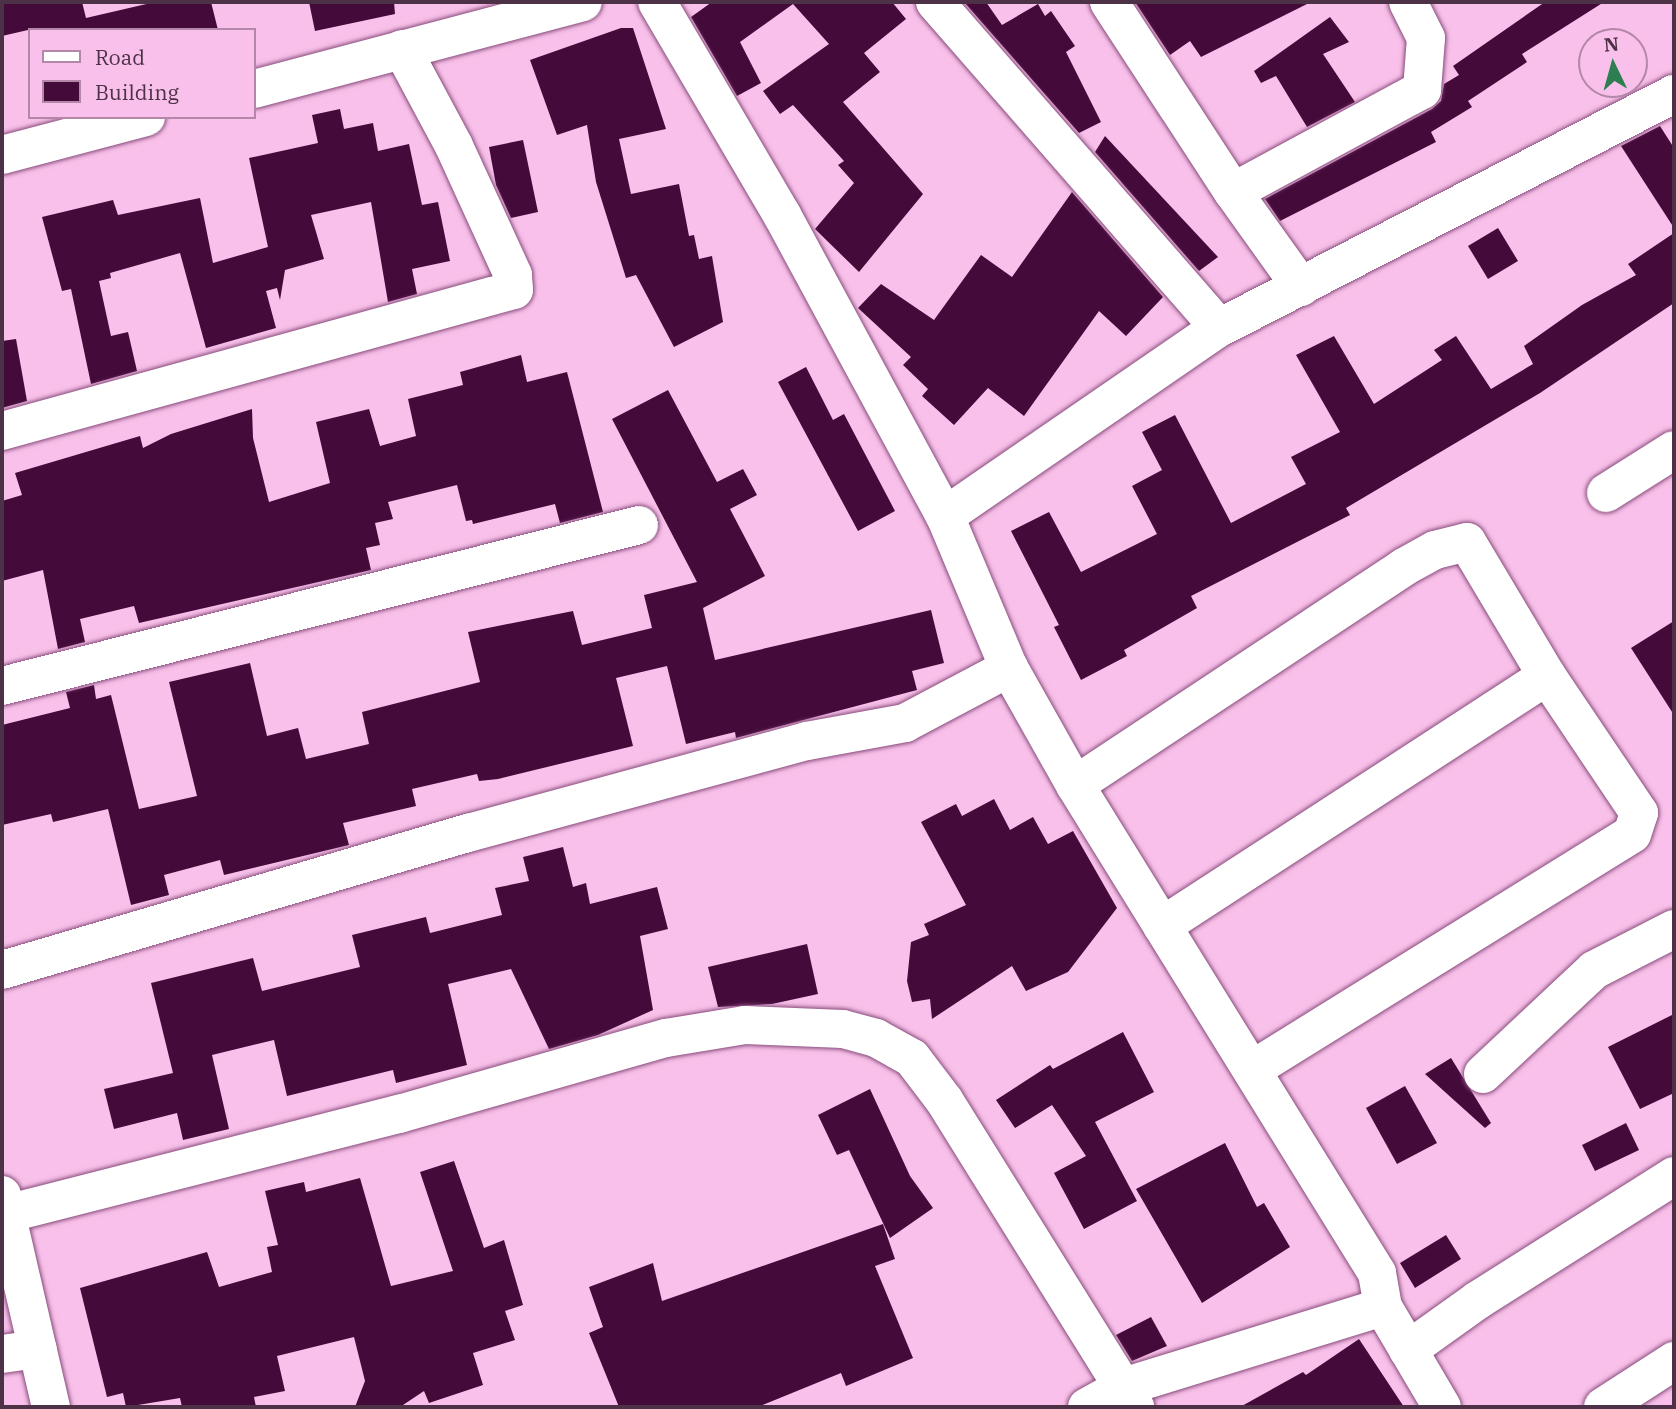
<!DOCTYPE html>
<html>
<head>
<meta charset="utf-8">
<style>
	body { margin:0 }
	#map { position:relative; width:1676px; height:1409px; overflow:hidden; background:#f8c0ea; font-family:"IBM Plex Serif",serif }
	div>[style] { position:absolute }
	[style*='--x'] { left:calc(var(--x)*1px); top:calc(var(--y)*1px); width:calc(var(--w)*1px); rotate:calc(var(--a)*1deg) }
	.building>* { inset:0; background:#430a3a }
	.roads { filter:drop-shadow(0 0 2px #884c7b) drop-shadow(0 0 2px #884c7b) }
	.minor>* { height:38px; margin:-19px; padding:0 19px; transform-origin:19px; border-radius:19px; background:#fff }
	span { translate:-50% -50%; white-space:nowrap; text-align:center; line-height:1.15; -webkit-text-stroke:7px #f8c0ea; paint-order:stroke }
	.frame { position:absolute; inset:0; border:4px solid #4d3146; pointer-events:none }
	.legend { position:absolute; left:28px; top:28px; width:228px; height:91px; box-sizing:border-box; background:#f8c0ea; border:2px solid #b487a8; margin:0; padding:9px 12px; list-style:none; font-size:21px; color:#4d3146 }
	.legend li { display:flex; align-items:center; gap:14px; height:35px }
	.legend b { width:35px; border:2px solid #b487a8 }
	.north { position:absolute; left:1578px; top:28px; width:70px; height:70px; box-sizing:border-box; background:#f8c0ea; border:2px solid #b487a8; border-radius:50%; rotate:355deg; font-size:19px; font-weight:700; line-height:28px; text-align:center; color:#4d3146 }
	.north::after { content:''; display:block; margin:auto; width:24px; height:32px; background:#2d7f51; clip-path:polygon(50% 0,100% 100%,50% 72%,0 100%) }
</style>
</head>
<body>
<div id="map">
	<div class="building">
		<div style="clip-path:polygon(2px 2px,82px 2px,86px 18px,155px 2px,211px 2px,218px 30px,28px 30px,2px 36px)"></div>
		<div style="clip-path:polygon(309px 2px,394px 2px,395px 14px,315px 31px)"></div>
		<div style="clip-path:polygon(712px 2px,892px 2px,906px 19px,864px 53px,880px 72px,843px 102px,923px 194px,859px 272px,815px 229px,854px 183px,838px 165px,844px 161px,793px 105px,780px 114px,763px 91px,829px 44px,793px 4px,740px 42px,761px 83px,737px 96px,691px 17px)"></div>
		<div style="clip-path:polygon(964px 2px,986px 2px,1002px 25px,1038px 4px,1045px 16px,1051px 11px,1075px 46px,1066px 52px,1101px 122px,1079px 133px)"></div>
		<div style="clip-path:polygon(1135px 2px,1311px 2px,1201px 57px,1190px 41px,1170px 55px)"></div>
		<div style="clip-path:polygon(1545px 2px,1604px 2px,1522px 54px,1527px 62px,1468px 101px,1472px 107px,1431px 132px,1436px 142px,1280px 221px,1265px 199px,1432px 109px,1441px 101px,1444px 84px,1459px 75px,1453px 66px)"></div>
		<div style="clip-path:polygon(1330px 17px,1349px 42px,1323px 54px,1355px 102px,1307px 127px,1276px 76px,1261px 83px,1254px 71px)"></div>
		<div style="clip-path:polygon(621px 28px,633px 28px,666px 129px,619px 139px,631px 194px,679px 184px,689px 236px,694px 235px,699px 259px,712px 256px,723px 322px,674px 347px,636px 275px,626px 278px,596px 182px,587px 125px,557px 135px,530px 60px)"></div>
		<div style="clip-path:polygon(340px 109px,344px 129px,373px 123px,378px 151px,409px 144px,422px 205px,438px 202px,450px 261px,412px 269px,417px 294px,388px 302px,371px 202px,311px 215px,324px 259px,285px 270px,280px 300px,277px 288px,266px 291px,276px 328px,206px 348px,180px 253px,110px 273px,111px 278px,99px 281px,111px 336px,128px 332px,137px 371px,91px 384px,71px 289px,62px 291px,42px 217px,113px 200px,118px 215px,200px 198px,213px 263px,268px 247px,249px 158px,318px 143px,312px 115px)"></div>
		<div style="clip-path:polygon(1660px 126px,1674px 148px,1674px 228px,1621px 146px)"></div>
		<div style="clip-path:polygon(1105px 136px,1218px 257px,1199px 271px,1095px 152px)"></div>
		<div style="clip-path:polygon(523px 140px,538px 212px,511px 218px,496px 185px,489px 147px)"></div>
		<div style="clip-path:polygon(1072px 192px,1163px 297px,1126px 336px,1099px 311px,1024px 416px,988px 388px,954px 425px,922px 396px,928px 389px,903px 365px,911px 357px,858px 308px,881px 284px,934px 320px,981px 255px,1012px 277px)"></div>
		<div style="clip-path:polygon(1498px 228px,1518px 261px,1488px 279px,1468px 246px)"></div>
		<div style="clip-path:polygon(1674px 233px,1674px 303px,1540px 393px,1346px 508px,1350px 515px,1191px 596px,1197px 608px,1124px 650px,1127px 656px,1081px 680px,1054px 627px,1059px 625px,1011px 531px,1049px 512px,1081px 572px,1157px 534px,1132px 486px,1162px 470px,1142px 432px,1175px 415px,1231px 523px,1306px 484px,1291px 457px,1340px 432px,1296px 355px,1334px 336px,1374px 404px,1442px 360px,1434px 350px,1456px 336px,1491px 389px,1533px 364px,1524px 346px,1582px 305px,1636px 275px,1628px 264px)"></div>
		<div style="clip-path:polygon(16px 339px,27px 401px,2px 408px,2px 341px)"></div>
		<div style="clip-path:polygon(521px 355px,527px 382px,567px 372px,603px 512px,560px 523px,555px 504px,473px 524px,472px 520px,466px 521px,457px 485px,388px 502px,393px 519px,375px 523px,380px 545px,366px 548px,371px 570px,139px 623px,134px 606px,80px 619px,85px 642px,58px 649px,43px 570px,2px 581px,2px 501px,22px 495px,15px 473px,140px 436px,143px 448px,171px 434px,252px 409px,253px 438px,269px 502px,330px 483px,316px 422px,369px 409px,380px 446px,416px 436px,408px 399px,463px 385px,460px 372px)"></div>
		<div style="clip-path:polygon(806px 367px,833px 420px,844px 414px,895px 511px,858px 531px,778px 382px)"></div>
		<div style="clip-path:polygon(668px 390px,717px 482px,743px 469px,757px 495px,730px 509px,765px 576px,703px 608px,715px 660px,931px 610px,944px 663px,912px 671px,917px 690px,736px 738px,735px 732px,686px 744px,667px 666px,616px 678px,633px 746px,498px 779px,479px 781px,477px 774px,412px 789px,416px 806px,343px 823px,349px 845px,224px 875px,220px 860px,164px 875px,169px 895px,131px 905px,108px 809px,53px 822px,51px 814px,2px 825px,2px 725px,70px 708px,66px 692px,94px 685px,96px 699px,111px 695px,139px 809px,197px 796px,169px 682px,250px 663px,267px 736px,298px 728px,306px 759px,369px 744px,362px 712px,480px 682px,468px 632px,573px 611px,582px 645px,652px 628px,644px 595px,697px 582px,612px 419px)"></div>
		<div style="clip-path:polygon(1674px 621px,1674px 715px,1631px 648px)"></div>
		<div style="clip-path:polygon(994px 799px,1010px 830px,1033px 817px,1048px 844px,1073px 831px,1117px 908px,1068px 972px,1026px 991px,1012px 966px,932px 1019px,930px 999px,912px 1002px,907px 981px,911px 942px,929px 935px,924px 924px,966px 905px,921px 822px,956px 804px,962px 816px)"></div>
		<div style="clip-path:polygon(563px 847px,573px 887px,586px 883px,590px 904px,657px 887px,668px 929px,640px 936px,653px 1010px,598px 1035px,549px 1049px,511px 969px,448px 984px,467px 1065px,396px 1083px,393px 1070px,287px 1096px,274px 1040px,212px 1055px,229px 1129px,183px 1140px,177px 1113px,114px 1129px,104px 1089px,173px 1073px,151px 983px,253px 958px,262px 991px,360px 967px,352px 935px,426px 917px,430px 933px,502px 915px,495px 888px,529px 881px,523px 857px)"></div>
		<div style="clip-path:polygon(807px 944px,818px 994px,772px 1004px,718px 1007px,708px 967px)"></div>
		<div style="clip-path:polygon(1674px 1014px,1674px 1093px,1640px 1109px,1608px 1047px)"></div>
		<div style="clip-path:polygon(1123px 1032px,1154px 1092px,1095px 1122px,1137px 1201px,1084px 1229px,1054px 1173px,1086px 1156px,1052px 1105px,1015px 1128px,996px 1100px,1050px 1065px,1053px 1069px)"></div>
		<div style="clip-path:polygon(1451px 1058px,1491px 1123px,1485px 1128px,1425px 1074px)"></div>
		<div style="clip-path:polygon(1405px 1086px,1437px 1143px,1397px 1164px,1366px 1108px)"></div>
		<div style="clip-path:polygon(870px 1089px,910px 1176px,933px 1208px,890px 1238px,849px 1150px,837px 1155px,818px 1115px)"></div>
		<div style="clip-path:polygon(1626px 1123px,1639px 1150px,1595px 1171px,1582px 1145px)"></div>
		<div style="clip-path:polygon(1225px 1143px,1257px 1207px,1264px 1203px,1290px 1247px,1202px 1303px,1136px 1189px)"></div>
		<div style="clip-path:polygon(454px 1161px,484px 1248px,504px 1240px,523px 1305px,505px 1311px,515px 1340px,473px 1353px,483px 1385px,429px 1403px,424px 1391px,400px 1407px,355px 1407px,365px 1381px,354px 1337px,277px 1356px,285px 1391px,254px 1397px,256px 1407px,182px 1407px,180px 1398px,126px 1407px,123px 1393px,107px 1397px,80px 1288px,207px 1252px,219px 1287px,272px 1272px,267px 1247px,278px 1245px,265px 1191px,304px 1182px,306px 1192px,360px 1178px,391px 1286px,453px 1271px,420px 1172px)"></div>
		<div style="clip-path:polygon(883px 1224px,895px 1259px,875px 1266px,913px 1358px,846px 1386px,841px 1373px,758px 1407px,619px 1407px,589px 1333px,603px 1327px,589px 1287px,653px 1263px,662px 1301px)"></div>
		<div style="clip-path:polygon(1446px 1235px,1461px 1259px,1415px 1288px,1400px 1263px)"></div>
		<div style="clip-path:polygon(1151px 1317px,1167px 1346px,1132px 1361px,1116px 1335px)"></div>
		<div style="clip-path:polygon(1359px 1339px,1404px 1407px,1240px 1407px,1303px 1372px,1306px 1375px)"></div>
	</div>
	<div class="roads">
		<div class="minor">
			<div style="--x:657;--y:2;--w:247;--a:59.6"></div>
			<div style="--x:782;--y:215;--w:342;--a:61.6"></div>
			<div style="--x:945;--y:516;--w:165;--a:67.2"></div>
			<div style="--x:1009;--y:668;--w:134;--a:60.6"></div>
			<div style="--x:1075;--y:785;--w:574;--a:58.25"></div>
			<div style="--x:1377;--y:1273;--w:35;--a:80"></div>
			<div style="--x:1383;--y:1307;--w:116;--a:59.5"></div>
			<div style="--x:935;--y:2;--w:432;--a:48.9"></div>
			<div style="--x:1109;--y:2;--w:227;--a:56.9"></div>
			<div style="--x:1233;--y:192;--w:117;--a:54.4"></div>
			<div style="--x:254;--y:89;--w:340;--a:-14.8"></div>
			<div style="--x:2;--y:155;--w:149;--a:-14.8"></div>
			<div style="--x:1233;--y:192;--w:215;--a:-28.4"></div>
			<div style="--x:1422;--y:90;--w:52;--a:-85.6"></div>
			<div style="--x:1426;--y:38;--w:40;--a:-116.6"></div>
			<div style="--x:2;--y:431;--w:531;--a:-15.4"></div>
			<div style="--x:514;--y:290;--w:15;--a:-94"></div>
			<div style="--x:513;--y:275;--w:142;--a:-114.6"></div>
			<div style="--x:454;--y:146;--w:110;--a:-118.2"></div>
			<div style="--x:1606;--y:493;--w:80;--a:-32.3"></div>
			<div style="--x:945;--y:516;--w:332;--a:-34.5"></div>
			<div style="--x:1219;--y:328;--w:512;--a:-27.22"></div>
			<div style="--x:2;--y:686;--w:657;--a:-14.18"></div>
			<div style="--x:1075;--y:785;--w:395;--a:-33.5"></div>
			<div style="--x:1404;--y:567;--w:35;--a:-29"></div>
			<div style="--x:1435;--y:550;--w:33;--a:-14"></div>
			<div style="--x:1467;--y:542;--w:156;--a:59.2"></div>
			<div style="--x:1547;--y:676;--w:165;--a:56.1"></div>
			<div style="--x:1639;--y:813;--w:22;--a:108"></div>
			<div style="--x:1632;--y:834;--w:447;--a:148.2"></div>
			<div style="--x:1162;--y:926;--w:459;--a:-33"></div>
			<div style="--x:2;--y:970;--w:486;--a:-16.4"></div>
			<div style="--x:468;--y:833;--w:351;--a:-15.2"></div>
			<div style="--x:807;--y:741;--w:100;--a:-10.4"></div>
			<div style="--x:905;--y:723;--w:118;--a:-27.9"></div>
			<div style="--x:1483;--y:1074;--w:152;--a:-43.1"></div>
			<div style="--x:1594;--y:970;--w:90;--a:-27.1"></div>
			<div style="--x:2;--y:1195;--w:218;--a:77"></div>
			<div style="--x:6;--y:1214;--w:406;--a:-14.3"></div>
			<div style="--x:399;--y:1114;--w:278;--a:-15.9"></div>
			<div style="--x:666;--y:1038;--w:80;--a:-9.3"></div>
			<div style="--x:745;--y:1025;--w:98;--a:2.3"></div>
			<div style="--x:843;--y:1029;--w:34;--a:15"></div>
			<div style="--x:876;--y:1038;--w:41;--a:29.1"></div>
			<div style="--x:912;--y:1058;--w:53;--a:52.7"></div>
			<div style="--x:944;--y:1100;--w:362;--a:58.1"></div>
			<div style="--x:1408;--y:1350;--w:86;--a:-35.5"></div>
			<div style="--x:1478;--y:1300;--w:232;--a:-32.3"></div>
			<div style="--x:2;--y:1354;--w:36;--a:-8"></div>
			<div style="--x:1087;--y:1407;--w:41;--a:-29.1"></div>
			<div style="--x:1123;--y:1387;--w:272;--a:-17.1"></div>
			<div style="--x:1603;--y:1407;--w:85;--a:-32.9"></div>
		</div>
	</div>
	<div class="frame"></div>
	<ul class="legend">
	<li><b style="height:9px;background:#fff"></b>Road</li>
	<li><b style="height:19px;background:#430a3a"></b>Building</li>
	</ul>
	<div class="north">N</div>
</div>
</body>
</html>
